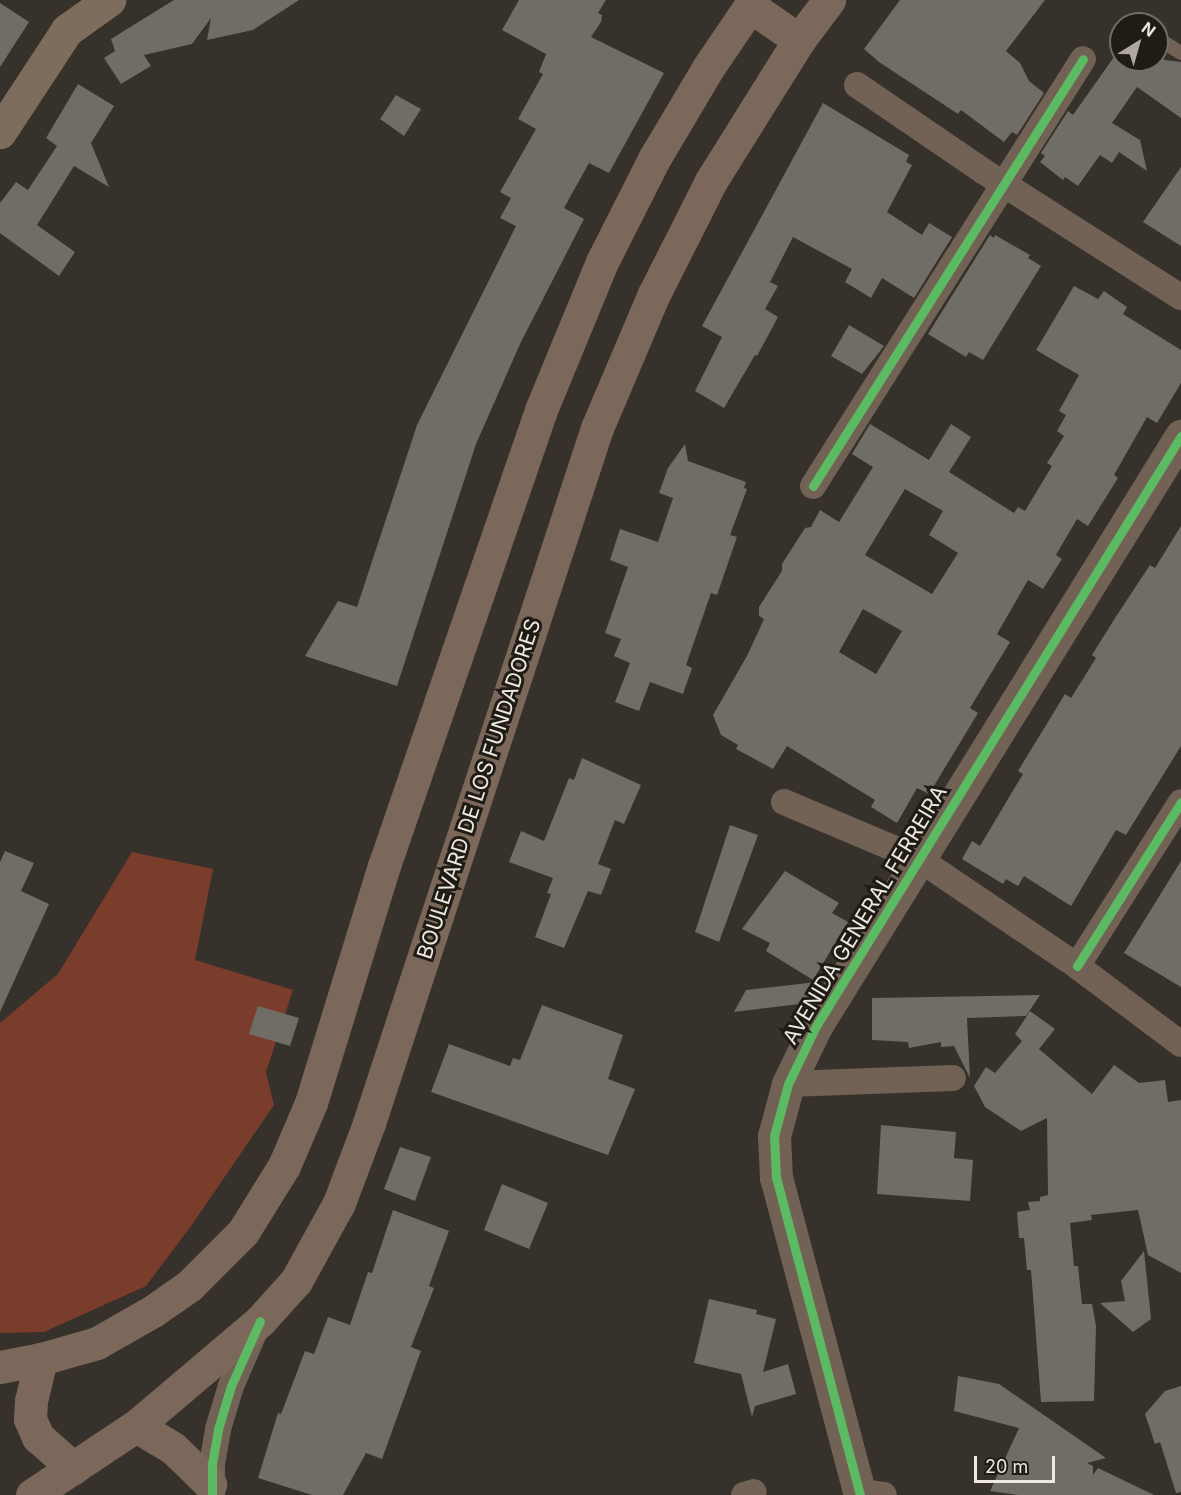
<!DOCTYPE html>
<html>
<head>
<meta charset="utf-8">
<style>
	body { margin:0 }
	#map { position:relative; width:1181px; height:1495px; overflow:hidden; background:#36312a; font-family:Inter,sans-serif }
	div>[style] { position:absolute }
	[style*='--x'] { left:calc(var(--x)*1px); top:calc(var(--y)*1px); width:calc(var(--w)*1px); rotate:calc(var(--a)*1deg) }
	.green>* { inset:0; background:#7b3d2b }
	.building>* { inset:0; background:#706c66 }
	.service>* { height:14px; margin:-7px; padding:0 7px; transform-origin:7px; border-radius:7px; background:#726256 }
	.minor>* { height:26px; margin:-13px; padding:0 13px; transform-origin:13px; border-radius:13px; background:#726256 }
	.tertiary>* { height:33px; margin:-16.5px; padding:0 16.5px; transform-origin:16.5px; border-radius:16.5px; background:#726256 }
	.secondary>* { height:33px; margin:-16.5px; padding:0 16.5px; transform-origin:16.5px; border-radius:16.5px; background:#7e6c5d }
	.primary>* { height:33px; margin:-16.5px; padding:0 16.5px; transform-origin:16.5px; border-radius:16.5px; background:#7c685a }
	.cycleway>* { height:9px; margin:-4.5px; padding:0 4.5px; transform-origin:4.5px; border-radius:4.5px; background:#5cba63 }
	span { translate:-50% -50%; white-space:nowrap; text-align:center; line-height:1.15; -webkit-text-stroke:6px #1f1b15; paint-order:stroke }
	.street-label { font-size:21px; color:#eee8e0 }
	.north { position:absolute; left:1109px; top:12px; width:60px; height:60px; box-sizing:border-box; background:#1f1b15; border:2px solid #726d66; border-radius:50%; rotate:37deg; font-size:16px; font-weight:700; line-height:24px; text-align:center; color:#eee8e0 }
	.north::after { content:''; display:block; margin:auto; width:21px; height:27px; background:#aea8a0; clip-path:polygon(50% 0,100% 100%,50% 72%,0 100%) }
	.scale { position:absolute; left:974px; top:1456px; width:81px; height:27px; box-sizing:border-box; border:3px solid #eee8e0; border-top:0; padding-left:8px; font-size:18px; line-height:21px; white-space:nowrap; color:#eee8e0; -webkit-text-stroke:4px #1f1b15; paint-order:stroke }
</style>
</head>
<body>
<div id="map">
	<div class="green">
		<div style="clip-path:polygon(132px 852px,213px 869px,195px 960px,293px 990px,266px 1072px,274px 1105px,191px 1226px,146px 1286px,44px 1332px,0 1333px,0 1023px,58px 974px)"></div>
	</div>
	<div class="building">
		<div style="clip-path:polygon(174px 0,299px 0,253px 30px,207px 40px,211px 18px,192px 44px,144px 55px,151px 66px,121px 84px,104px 58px,115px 51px,111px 39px)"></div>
		<div style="clip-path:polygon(519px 0,606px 0,598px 13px,602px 15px,601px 22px,591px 37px,664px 73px,609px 173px,589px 163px,564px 208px,584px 219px,520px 344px,476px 444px,397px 686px,305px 656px,338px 601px,357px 607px,417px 425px,516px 226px,500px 218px,511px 198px,500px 192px,536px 129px,518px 119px,543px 74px,539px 72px,546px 54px,502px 30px)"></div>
		<div style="clip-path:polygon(900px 0,1045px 0,1006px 51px,1020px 63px,1029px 81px,1044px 93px,1017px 135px,1012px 132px,1004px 142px,961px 110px,958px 114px,879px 62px,864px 49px)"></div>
		<div style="clip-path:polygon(0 3px,29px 22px,0 67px)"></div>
		<div style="clip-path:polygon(1121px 47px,1121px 60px,1157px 60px,1157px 54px,1165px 60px,1181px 62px,1181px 118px,1137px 87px,1112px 123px,1140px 140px,1147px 171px,1119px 152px,1112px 163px,1100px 155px,1078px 186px,1065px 177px,1063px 180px,1040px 162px,1045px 156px,1041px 153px,1068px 111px,1073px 115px)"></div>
		<div style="clip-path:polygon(78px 84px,114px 106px,91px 143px,109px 187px,74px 166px,37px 225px,75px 252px,59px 276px,0 233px,0 203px,16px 182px,28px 190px,57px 146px,46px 138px)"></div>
		<div style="clip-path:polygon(396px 95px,421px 109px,404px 136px,380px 119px)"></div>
		<div style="clip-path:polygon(823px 103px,909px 155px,906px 162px,912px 165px,887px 212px,922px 235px,929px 223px,952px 237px,914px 298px,882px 278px,871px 298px,845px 282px,852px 269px,793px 237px,770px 282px,778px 286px,765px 309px,778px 317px,757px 356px,755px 355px,724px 408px,695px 391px,722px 337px,702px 326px)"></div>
		<div style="clip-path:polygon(1181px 167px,1181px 246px,1143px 222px)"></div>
		<div style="clip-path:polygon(990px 235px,994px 238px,995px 235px,1030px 255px,1028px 258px,1041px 266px,983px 360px,969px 352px,966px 357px,928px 334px)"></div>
		<div style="clip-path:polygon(evenodd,1074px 286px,1098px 299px,1104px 291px,1127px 307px,1123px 314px,1181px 350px,1181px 383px,1157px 423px,1147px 417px,1114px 475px,1118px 478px,1088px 526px,1077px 519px,1056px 555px,1062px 559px,1043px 589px,1028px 580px,997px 634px,1010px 642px,970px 708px,978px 713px,929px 794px,917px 788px,897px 823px,871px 807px,875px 800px,787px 746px,773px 769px,736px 749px,738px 745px,721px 735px,713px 715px,747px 656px,764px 619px,759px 616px,759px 607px,782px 571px,782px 564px,805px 528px,811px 527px,820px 510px,839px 522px,873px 467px,852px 454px,870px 424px,929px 460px,951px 424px,971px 437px,949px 472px,1014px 513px,1018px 507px,1025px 511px,1052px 466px,1047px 463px,1064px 436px,1057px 431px,1066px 415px,1059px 411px,1079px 375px,1036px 350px,1074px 286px,905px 489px,943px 511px,929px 535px,958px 553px,932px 594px,865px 555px,905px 489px,1074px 286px,863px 609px,902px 631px,876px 674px,839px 652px,863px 609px)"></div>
		<div style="clip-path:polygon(849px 325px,884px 346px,862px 374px,831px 356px)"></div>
		<div style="clip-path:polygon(685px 444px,688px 461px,746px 482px,744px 488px,747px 489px,730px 535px,737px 537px,717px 595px,711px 593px,686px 665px,692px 668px,683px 694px,650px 682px,639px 711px,615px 702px,630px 663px,614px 656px,621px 639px,605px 633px,628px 567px,610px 560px,620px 529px,658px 542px,673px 498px,659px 493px,668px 468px)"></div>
		<div style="clip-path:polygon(1181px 526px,1181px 746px,1126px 835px,1116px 830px,1071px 906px,1024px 876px,1018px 886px,1006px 879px,1003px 884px,962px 859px,972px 841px,980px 846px,1023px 774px,1018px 771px,1065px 694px,1071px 698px,1096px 658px,1092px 655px,1115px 618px,1150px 565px,1155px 568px)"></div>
		<div style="clip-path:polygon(582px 758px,641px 785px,624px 824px,615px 820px,598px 864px,611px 869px,601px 895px,588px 891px,564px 948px,535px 937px,551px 894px,547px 893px,553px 878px,509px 862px,521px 831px,544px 841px,569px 778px,574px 780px)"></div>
		<div style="clip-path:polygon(730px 825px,758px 835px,719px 942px,695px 932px)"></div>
		<div style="clip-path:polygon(5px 851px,34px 863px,21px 891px,49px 904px,0 1012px,0 862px)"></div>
		<div style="clip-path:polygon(1181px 861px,1181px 987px,1124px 953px)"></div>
		<div style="clip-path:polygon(785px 871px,839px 903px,832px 913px,848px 922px,813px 980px,766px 951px,770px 943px,742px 929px)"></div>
		<div style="clip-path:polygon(817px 982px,818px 988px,808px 1003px,734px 1012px,746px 990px)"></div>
		<div style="clip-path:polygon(1040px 995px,1026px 1016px,967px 1018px,970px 1078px,954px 1046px,941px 1047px,941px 1042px,909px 1048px,908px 1042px,872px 1040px,872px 998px)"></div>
		<div style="clip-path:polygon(542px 1005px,623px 1035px,608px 1079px,635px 1089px,608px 1155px,431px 1092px,449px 1044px,510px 1066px,513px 1058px,520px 1060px)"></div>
		<div style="clip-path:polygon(258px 1006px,299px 1018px,290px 1046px,249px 1034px)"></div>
		<div style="clip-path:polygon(1030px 1011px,1055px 1029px,1039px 1049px,1092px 1094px,1114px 1065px,1139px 1083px,1165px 1080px,1168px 1102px,1181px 1100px,1181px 1273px,1148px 1255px,1138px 1210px,1091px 1215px,1092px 1220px,1070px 1223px,1074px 1266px,1078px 1266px,1082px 1304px,1092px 1304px,1096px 1326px,1094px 1401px,1041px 1402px,1031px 1270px,1027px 1270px,1024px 1238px,1019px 1238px,1017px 1212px,1030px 1210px,1028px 1202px,1040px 1201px,1040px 1197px,1048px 1195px,1047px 1118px,1021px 1131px,985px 1107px,974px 1086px,986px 1067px,995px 1073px,1022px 1041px,1015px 1034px)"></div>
		<div style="clip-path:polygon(881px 1125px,956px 1132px,954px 1158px,973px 1160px,970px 1201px,877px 1194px)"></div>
		<div style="clip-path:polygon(400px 1147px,431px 1157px,415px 1201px,384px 1189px)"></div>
		<div style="clip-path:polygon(502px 1184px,548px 1203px,529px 1249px,484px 1230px)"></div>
		<div style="clip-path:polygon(393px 1210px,449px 1231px,429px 1286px,434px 1288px,411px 1347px,421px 1351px,382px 1459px,366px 1453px,343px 1495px,312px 1495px,258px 1478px,278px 1413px,281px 1414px,305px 1351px,314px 1354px,328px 1317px,350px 1325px,368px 1272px,372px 1273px)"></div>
		<div style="clip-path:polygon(1144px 1251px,1151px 1319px,1133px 1332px,1100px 1303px,1125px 1301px,1121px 1281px)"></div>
		<div style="clip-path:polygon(709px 1299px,757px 1310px,756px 1314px,776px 1319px,763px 1372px,788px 1364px,796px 1394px,755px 1406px,752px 1417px,741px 1374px,694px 1363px)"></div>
		<div style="clip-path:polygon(958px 1376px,999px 1384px,1106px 1458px,1087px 1463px,1093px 1466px,1093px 1475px,1098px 1468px,1154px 1495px,1018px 1495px,990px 1491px,1019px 1428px,954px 1411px)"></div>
		<div style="clip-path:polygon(1181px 1386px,1181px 1492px,1176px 1493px,1160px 1442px,1155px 1444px,1145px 1414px,1165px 1391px)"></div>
	</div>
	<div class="service">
		<div style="--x:1157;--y:38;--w:28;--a:32"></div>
	</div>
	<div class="minor">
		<div style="--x:857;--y:85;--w:153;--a:34.3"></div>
		<div style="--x:983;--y:171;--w:235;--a:32.5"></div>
		<div style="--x:813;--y:486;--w:505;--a:-57.69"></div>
		<div style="--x:784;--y:802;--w:147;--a:22.9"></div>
		<div style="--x:919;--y:859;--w:191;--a:34.1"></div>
		<div style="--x:1077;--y:966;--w:130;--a:36.9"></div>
		<div style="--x:1077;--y:966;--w:194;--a:-57.6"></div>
		<div style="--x:788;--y:1084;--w:165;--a:-2.1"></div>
		<div style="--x:860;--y:1492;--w:24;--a:7"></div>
		<div style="--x:212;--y:1495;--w:31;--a:-90"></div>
		<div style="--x:212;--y:1464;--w:36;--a:-80"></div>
		<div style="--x:218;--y:1429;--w:45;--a:-73.2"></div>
		<div style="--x:231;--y:1386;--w:68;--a:-66.5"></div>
		<div style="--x:744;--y:1495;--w:10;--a:-17"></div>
	</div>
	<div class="tertiary">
		<div style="--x:860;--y:1495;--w:328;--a:-104.8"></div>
		<div style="--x:776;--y:1178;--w:42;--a:-92.7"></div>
		<div style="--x:774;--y:1136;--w:54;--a:-74.9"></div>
		<div style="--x:788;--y:1084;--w:64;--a:-64.2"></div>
		<div style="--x:816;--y:1026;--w:694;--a:-58.26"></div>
	</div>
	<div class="secondary">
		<div style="--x:0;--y:132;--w:122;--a:-56.7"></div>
		<div style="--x:67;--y:30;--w:52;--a:-35.5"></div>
	</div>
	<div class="primary">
		<div style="--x:750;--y:6;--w:60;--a:34.8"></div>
		<div style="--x:41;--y:1359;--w:43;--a:103.4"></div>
		<div style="--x:31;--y:1401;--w:18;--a:93"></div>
		<div style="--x:30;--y:1419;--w:20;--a:66"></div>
		<div style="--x:38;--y:1437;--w:47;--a:41.5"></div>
		<div style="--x:0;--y:1367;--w:42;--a:-11"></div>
		<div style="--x:41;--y:1359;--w:58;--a:-15.9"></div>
		<div style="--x:97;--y:1343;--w:64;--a:-29.7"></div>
		<div style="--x:153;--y:1311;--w:44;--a:-34.8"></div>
		<div style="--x:189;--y:1286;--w:76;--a:-45"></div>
		<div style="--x:243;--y:1232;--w:78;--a:-58.2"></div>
		<div style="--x:284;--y:1166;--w:69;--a:-66.8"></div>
		<div style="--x:311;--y:1103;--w:248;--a:-72.9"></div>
		<div style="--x:384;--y:866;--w:482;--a:-71"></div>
		<div style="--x:541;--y:410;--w:160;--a:-67.6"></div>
		<div style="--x:602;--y:262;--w:115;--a:-63.2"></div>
		<div style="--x:654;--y:159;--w:106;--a:-59.3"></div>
		<div style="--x:708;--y:68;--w:82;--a:-55.9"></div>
		<div style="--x:136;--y:1426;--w:43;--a:30.7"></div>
		<div style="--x:173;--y:1448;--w:52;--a:44.2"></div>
		<div style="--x:32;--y:1495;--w:125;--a:-33.6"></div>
		<div style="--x:136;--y:1426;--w:162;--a:-40.3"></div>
		<div style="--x:260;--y:1321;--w:54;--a:-48"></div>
		<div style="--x:296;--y:1281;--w:89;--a:-61.1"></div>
		<div style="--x:339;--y:1203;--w:85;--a:-69.4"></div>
		<div style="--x:369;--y:1123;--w:731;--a:-71.84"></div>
		<div style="--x:597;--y:428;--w:146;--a:-67"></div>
		<div style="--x:654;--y:294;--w:127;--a:-63.2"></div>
		<div style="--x:711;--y:181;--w:166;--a:-58"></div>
		<div style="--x:799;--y:40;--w:50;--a:-53.1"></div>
	</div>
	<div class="cycleway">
		<div style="--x:813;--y:486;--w:505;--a:-57.69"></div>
		<div style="--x:1077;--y:966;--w:194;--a:-57.6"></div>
		<div style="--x:212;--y:1495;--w:31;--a:-90"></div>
		<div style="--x:212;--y:1464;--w:36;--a:-80"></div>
		<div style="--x:218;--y:1429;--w:45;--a:-73.2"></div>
		<div style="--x:231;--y:1386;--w:71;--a:-66"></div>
		<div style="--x:860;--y:1495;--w:328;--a:-104.8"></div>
		<div style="--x:776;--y:1178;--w:42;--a:-92.7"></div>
		<div style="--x:774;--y:1136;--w:54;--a:-74.9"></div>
		<div style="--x:788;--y:1084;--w:64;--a:-64.2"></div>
		<div style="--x:816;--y:1026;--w:694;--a:-58.26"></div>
	</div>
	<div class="street-label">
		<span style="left:479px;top:789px;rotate:-72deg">BOULEVARD DE LOS FUNDADORES</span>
		<span style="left:865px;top:915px;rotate:-59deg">AVENIDA GENERAL FERREIRA</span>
	</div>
	<div class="north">N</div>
	<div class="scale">20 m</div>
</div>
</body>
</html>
